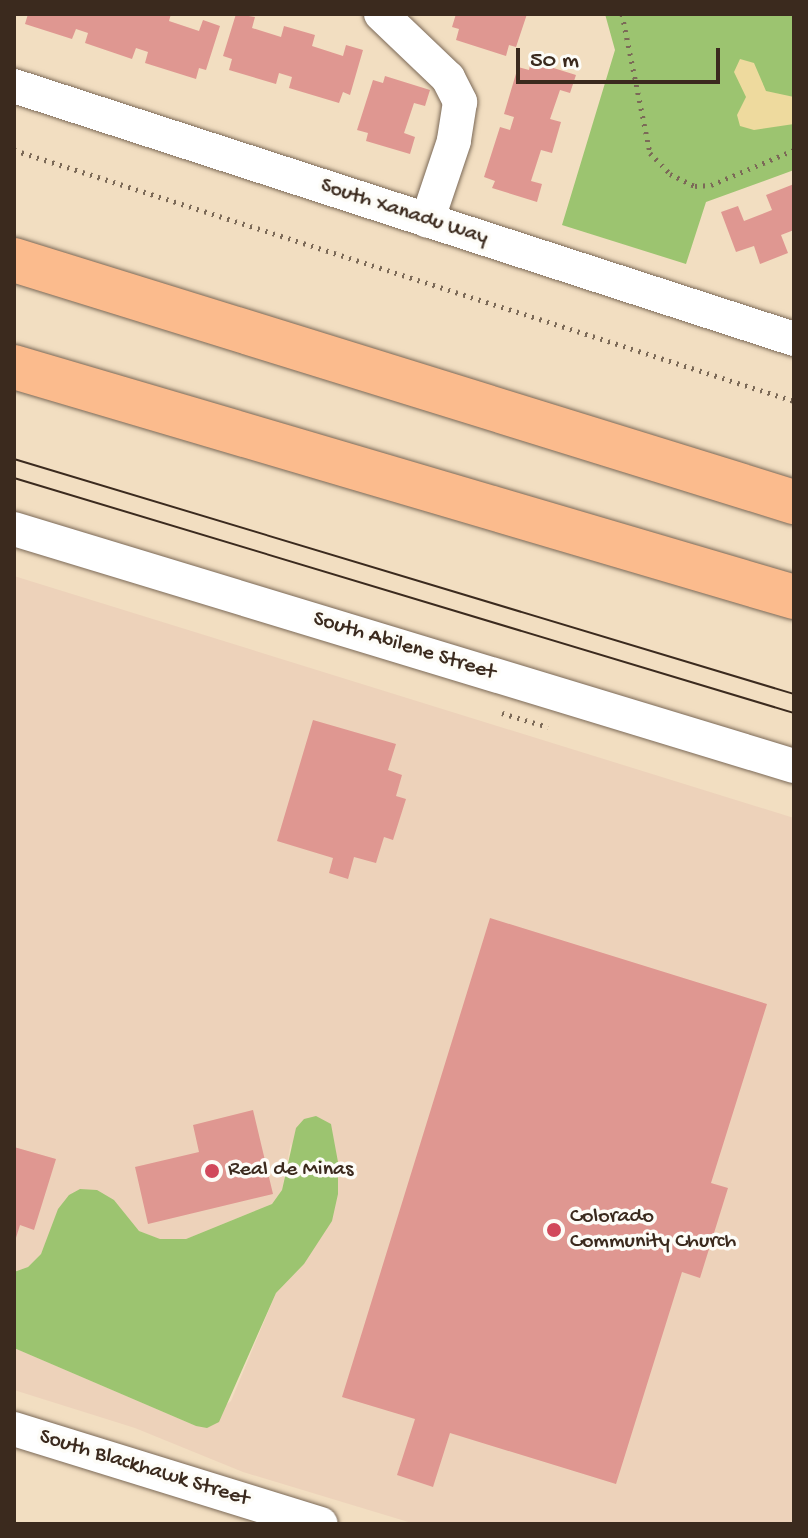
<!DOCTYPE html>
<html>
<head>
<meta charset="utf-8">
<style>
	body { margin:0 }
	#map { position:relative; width:808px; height:1538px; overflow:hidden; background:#f2dec1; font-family:"Gochi Hand",sans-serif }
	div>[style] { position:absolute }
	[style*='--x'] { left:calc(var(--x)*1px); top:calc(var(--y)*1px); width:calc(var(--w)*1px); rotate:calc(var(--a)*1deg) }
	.built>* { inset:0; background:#edd2ba }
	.green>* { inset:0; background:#9cc470 }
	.sand>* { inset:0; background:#eeda9e }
	.building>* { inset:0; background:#df9791 }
	.path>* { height:5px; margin-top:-2.5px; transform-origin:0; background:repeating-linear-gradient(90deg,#7b6957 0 2px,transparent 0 8px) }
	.roads { filter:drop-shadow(0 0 2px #7b6957) drop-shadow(0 0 2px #7b6957) }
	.minor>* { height:34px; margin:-17px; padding:0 17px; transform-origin:17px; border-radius:17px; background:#fff }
	.highway>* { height:44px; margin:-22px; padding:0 22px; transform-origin:22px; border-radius:22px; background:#fbbb8d }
	.tram>* { height:2px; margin:-1px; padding:0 1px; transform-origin:1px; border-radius:1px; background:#3b2a1e }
	.dots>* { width:22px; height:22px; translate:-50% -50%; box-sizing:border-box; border:4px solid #fdfcf7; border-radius:50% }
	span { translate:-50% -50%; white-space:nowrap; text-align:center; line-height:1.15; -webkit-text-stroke:7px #fdfcf7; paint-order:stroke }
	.street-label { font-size:22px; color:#3b2a1e }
	.poi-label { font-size:22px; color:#3b2a1e }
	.left { translate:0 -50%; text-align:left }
	.frame { position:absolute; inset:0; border:16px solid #3b2a1e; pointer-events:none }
	.scale { position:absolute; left:516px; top:48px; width:204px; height:36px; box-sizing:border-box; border:4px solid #3b2a1e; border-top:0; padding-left:10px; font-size:24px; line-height:28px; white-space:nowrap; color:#3b2a1e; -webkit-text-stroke:6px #fdfcf7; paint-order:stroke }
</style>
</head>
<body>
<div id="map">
	<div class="built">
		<div style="clip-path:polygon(14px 576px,794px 818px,794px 1524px,415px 1524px,243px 1472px,135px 1428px,14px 1390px,14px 1348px,196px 1426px,231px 1401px,276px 1293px,304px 1264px,291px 1142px,282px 1190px,272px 1204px,186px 1239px,160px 1239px,138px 1231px,114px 1200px,49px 1236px,41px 1254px,28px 1267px,14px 1272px)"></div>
	</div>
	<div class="green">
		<div style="clip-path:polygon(605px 14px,794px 14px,794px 170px,706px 202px,686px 264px,562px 225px,615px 50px)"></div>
		<div style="clip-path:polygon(316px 1116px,331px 1124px,338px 1162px,338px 1194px,332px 1221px,304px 1264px,276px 1293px,219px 1422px,207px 1428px,196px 1426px,14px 1348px,14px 1272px,28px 1267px,41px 1254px,58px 1209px,69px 1195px,80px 1189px,97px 1190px,114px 1200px,139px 1231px,160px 1239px,186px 1239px,272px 1204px,282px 1190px,296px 1128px,304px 1119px)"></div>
	</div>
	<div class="sand">
		<div style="clip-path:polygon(740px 59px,754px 63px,766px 91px,794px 97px,794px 124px,754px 130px,740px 126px,737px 115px,746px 97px,734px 72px)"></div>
	</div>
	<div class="building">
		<div style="clip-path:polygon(28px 14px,171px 14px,169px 21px,199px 31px,203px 20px,220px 26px,206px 70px,199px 68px,196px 79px,145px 63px,148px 52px,136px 48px,132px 59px,85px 43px,88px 33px,76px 29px,72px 39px,25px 24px)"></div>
		<div style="clip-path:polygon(236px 14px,255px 17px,252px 28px,281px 37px,284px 26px,315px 35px,312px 46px,343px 56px,346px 45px,363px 50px,350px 95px,343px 92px,339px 103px,289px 88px,292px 77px,279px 73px,276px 84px,229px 70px,232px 59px,223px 56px)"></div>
		<div style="clip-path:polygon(456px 14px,527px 14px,516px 47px,509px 45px,506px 56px,456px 40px,459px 29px,452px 27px)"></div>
		<div style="clip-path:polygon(531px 61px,576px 75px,570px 93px,560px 90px,550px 119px,561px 122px,552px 153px,541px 150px,531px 181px,542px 184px,537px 202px,492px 188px,495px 181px,484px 177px,500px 127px,510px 130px,514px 117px,504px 114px,518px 67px,529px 70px)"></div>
		<div style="clip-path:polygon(385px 76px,430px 90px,425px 106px,414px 103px,404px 133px,415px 137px,410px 154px,366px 141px,368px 133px,357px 130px,373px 80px,383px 83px)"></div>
		<div style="clip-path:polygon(794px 184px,794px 230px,781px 235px,788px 253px,760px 264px,754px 246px,736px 252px,721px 212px,738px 206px,744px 221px,772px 210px,766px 195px)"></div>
		<div style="clip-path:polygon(313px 720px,396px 744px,388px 770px,402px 775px,396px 796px,406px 799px,393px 840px,384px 837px,376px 863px,354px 857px,348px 879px,329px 873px,333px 858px,277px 841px)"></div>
		<div style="clip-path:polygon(490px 918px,767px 1004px,711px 1183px,728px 1188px,700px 1278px,682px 1272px,616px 1484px,450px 1433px,433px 1487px,397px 1475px,415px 1419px,342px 1397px)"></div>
		<div style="clip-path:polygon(253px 1110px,273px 1194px,148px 1224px,135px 1167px,199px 1152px,193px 1125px)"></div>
		<div style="clip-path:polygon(14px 1147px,56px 1159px,34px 1230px,20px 1225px,15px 1241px)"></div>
	</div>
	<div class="path">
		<div style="--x:622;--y:14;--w:142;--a:78.6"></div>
		<div style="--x:650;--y:153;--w:29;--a:46"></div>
		<div style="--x:670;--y:174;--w:28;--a:26"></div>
		<div style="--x:695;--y:186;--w:16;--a:-4"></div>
		<div style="--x:711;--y:185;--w:90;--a:-22.9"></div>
		<div style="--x:14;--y:150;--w:819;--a:17.84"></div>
		<div style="--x:502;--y:713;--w:48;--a:16.9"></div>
	</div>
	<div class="roads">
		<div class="minor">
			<div style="--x:381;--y:14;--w:93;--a:43.7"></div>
			<div style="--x:448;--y:78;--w:27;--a:63"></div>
			<div style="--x:460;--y:102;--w:39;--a:99"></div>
			<div style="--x:454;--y:141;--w:84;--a:108.6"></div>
			<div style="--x:14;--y:86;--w:820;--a:17.97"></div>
			<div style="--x:14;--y:529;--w:815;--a:16.9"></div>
			<div style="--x:14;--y:1429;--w:321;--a:17.2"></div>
		</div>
		<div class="highway">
			<div style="--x:14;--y:260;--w:817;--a:17.24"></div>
			<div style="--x:14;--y:367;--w:813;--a:16.43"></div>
		</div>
	</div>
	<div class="tram">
		<div style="--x:14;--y:459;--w:815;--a:16.77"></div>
		<div style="--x:14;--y:478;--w:815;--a:16.77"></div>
	</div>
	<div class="dots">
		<div style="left:212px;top:1171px;background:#d1495b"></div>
		<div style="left:554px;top:1230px;background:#d1495b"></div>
	</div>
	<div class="street-label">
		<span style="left:404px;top:213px;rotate:18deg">South Xanadu Way</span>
		<span style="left:404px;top:647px;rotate:17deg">South Abilene Street</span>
		<span style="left:144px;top:1469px;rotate:17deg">South Blackhawk Street</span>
	</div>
	<div class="poi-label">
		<span class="left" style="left:228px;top:1171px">Real de Minas</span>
		<span class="left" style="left:570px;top:1230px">Colorado<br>Community Church</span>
	</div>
	<div class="frame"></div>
	<div class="scale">50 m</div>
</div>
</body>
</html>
